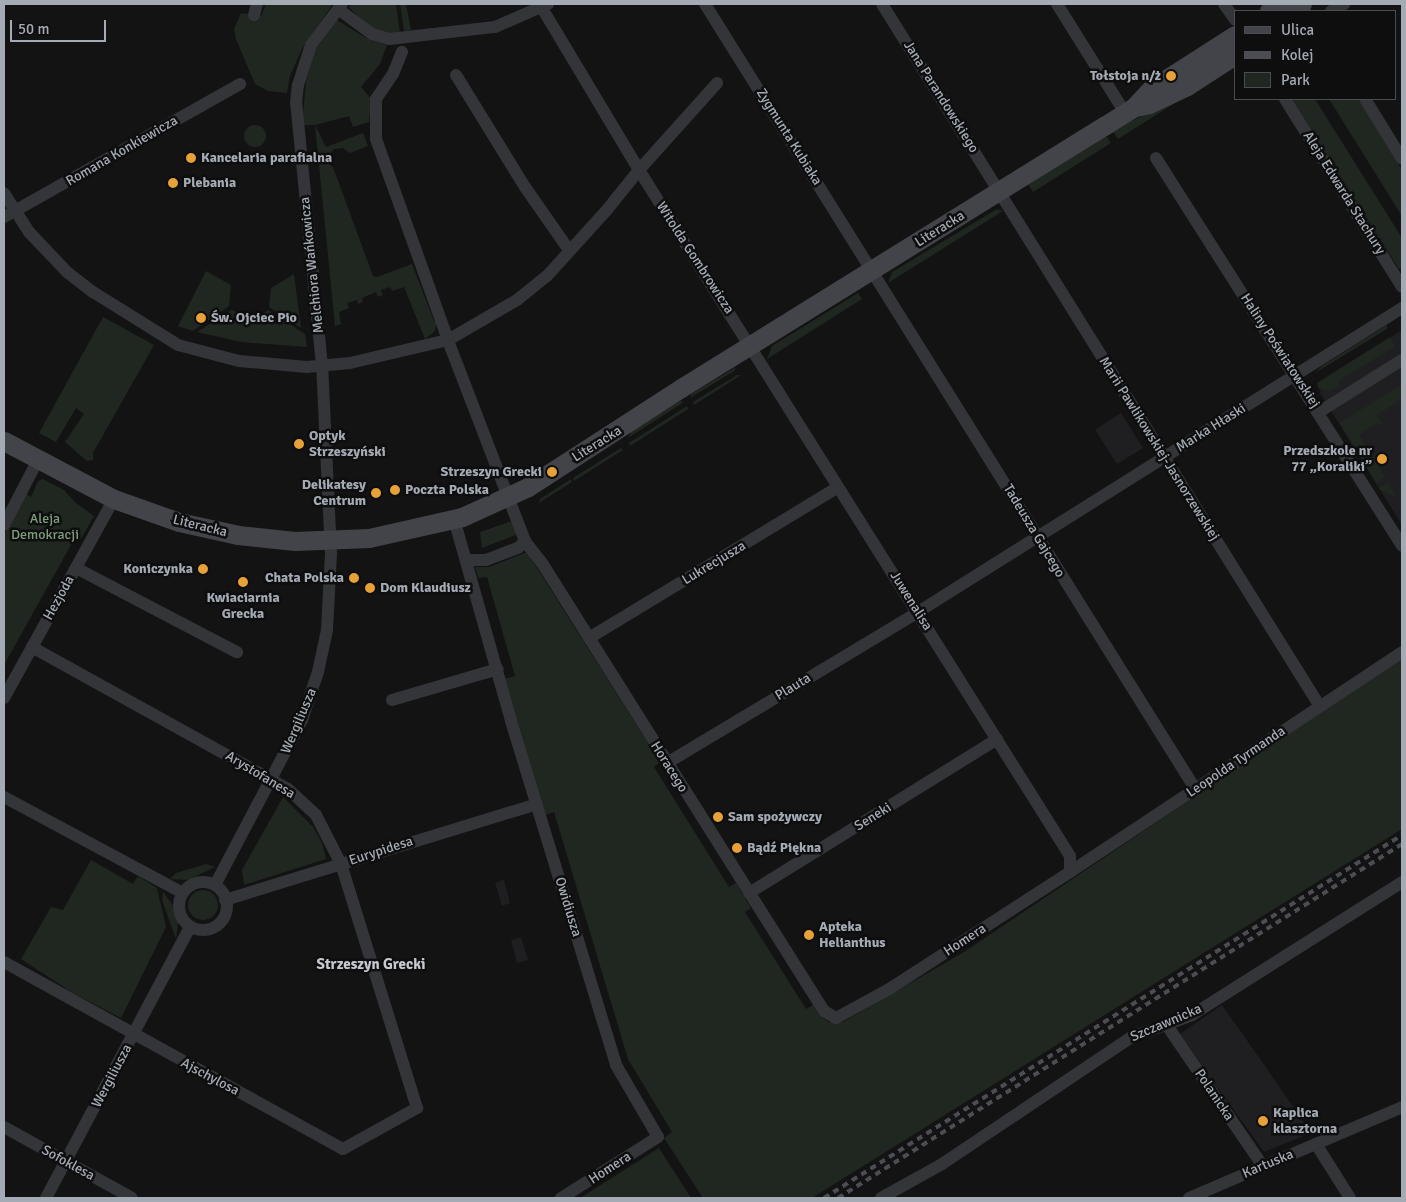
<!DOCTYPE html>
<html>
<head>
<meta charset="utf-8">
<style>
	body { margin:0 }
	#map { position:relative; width:1406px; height:1202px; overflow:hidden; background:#131314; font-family:Signika,sans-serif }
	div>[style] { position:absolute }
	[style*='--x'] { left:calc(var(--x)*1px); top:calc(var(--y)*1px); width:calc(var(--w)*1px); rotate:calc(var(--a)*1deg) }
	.built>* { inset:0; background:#1f1f21 }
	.green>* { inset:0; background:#1f2720 }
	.round { border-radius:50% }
	.street>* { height:12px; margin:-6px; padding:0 6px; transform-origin:6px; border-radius:6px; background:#343539 }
	.street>.ring { margin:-6px; padding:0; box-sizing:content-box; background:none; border:12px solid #343539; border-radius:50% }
	.secondary>* { height:19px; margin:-9.5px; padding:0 9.5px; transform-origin:9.5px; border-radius:9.5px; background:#424449 }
	.rail>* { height:4px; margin-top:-2px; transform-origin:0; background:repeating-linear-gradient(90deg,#4b4d52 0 6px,transparent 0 11px) }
	.dots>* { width:14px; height:14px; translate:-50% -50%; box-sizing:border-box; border:2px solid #0e0e0f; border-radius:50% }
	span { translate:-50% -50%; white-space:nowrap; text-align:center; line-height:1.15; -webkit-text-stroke:5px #0e0e0f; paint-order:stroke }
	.poi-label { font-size:14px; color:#a5abb4; font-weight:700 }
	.right { translate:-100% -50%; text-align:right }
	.left { translate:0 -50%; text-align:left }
	.street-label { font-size:14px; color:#a5abb4 }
	.park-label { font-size:14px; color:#7d9e7d }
	.neighbourhood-label { font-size:15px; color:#c6c9d0; font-weight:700 }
	.frame { position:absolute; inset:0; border:5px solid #a5abb4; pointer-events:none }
	.legend { position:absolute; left:1234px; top:10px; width:162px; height:90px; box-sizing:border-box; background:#0e0e0f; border:1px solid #4a4d51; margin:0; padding:6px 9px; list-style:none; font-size:15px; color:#a5abb4 }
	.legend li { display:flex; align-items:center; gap:10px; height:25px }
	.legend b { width:25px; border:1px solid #4a4d51 }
	.scale { position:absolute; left:10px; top:20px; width:96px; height:22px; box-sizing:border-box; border:2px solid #a5abb4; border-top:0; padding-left:6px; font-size:15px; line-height:18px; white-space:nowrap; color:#a5abb4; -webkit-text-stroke:4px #0e0e0f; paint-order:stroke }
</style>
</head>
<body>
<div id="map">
	<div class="built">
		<div style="clip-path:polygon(1402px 330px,1402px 525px,1320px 393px,1323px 380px)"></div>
		<div style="clip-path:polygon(1121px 413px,1143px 448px,1117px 464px,1095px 430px)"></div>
		<div style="clip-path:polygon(504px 880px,510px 903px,502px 906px,495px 883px)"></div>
		<div style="clip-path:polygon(521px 937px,528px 960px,517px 963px,511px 940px)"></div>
		<div style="clip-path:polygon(1222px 1005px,1265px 1066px,1311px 1133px,1264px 1152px,1218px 1088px,1180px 1034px)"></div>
	</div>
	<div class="green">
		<div style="clip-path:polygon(266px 4px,333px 4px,302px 49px,290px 76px,287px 93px,268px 91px,255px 84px,236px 39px,234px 29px,241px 13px,261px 16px)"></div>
		<div style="clip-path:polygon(352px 4px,396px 4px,400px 34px,385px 34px,367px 26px,349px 7px)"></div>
		<div style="clip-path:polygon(400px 4px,406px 4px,411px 30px,404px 31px)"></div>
		<div style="clip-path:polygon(337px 20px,366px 38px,387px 45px,380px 64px,361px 87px,371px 99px,369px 122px,353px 127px,349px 116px,315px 125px,326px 147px,363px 133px,368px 146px,350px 153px,343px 148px,334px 149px,330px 154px,329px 164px,333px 167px,373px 276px,377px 277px,412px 264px,434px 321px,437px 321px,435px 331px,425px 339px,404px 287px,392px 291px,390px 287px,381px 290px,383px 295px,378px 297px,376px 292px,362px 298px,363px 302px,358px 304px,357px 300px,347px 303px,349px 308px,339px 312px,341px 324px,335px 326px,315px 125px,303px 125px,303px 115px,306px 81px,315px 50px)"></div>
		<div style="clip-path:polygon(1191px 93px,1118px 139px,1112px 130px)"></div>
		<div style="clip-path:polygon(1292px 99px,1315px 99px,1402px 238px,1402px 269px,1399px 269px)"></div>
		<div style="clip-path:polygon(1329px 99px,1358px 99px,1402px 170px,1402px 216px)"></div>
		<div class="round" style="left:244px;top:125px;width:22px;height:22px"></div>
		<div style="clip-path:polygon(1105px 134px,1111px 143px,1033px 192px,1028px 184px)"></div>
		<div style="clip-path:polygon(997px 209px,1003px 211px,888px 283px,892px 272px)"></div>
		<div style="clip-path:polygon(206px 271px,231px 285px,229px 306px,193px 331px,178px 326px)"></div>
		<div style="clip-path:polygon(294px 274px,301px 328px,269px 307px,271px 288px)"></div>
		<div style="clip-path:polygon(858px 293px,862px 299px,767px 359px,772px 346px)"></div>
		<div style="clip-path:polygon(232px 310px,248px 318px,255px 318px,268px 310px,305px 334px,307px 347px,241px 342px,197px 332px)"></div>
		<div style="clip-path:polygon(103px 317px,154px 345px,93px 453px,93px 460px,87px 461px,65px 442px,84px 414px,76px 408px,56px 442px,39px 433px)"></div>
		<div style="clip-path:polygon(1387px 325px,1387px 329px,1315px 373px,1322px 366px)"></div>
		<div style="clip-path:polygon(1390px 337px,1395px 346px,1339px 381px,1339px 387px,1329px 391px,1319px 389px,1317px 383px)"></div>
		<div style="clip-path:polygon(736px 367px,734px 371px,690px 398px,691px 394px)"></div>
		<div style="clip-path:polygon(737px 375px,741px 375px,694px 405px,693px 402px)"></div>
		<div style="clip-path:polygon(1402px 384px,1402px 399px,1377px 415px,1382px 424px,1377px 423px,1359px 435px,1385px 477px,1376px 483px,1340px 423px)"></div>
		<div style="clip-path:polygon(680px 401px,684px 402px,628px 438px,632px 431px)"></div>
		<div style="clip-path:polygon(687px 406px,688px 409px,630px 446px,629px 443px)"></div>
		<div style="clip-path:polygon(621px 448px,623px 450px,574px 481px,573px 478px)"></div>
		<div style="clip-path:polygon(43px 479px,64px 490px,76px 503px,94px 516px,81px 539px,76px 536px,4px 665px,4px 535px,26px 494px,31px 497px,38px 481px)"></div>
		<div style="clip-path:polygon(571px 479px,572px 482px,539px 503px,540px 499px)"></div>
		<div style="clip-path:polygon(1388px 482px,1397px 497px,1380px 490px,1379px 488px)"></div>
		<div style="clip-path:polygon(512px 521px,516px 535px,482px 548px,480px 532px)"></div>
		<div style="clip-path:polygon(527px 552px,660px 762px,654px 767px,729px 887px,736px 883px,751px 908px,745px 912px,806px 1009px,813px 1005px,819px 1015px,829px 1022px,843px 1022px,964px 952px,1402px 657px,1402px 829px,812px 1198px,703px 1198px,664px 1138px,672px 1132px,628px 1059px,554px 812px,545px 815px,504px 679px,515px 676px,487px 577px,478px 578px,475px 567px,489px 567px)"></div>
		<div style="clip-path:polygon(283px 797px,313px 827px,322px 843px,326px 859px,244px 885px,242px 870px)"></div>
		<div style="clip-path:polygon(91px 860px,133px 884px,138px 876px,157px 888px,166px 927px,121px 1018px,73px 993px,21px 959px,51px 907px,63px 910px)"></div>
		<div style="clip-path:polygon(206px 864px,215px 867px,188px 880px,170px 879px,176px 873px)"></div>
		<div class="round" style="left:188px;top:890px;width:30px;height:30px"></div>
		<div style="clip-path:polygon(163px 892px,172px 904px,178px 923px,176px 939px,162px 900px)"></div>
		<div style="clip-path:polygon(659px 1148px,691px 1198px,580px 1198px)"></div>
	</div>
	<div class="street">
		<div style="--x:705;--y:4;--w:927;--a:58.01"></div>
		<div style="--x:882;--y:4;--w:826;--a:58.06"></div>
		<div style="--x:1057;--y:4;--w:128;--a:58"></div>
		<div style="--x:1224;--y:4;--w:19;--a:55"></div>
		<div style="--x:542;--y:8;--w:189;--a:59.1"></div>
		<div style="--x:639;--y:170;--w:810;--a:57.86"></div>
		<div style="--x:1070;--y:856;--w:16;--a:90"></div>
		<div style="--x:1070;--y:872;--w:213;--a:147.1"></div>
		<div style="--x:891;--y:988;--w:63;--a:151.4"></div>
		<div style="--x:836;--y:1018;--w:14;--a:-150"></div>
		<div style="--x:824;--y:1011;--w:529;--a:-122.19"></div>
		<div style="--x:542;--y:563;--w:28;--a:-128"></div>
		<div style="--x:525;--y:541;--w:215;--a:-111"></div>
		<div style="--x:448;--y:340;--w:80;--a:-30.1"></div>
		<div style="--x:517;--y:300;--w:38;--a:-39"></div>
		<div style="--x:547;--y:276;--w:88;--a:-47.8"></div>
		<div style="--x:606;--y:211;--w:53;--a:-51.2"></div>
		<div style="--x:639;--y:170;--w:117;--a:-48.1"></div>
		<div style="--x:338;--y:9;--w:42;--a:36.3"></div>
		<div style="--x:372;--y:34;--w:18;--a:16"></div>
		<div style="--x:389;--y:39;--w:107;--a:-6.5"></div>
		<div style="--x:495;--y:27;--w:58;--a:-23.5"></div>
		<div style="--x:1331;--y:11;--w:15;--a:-28"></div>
		<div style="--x:254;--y:15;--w:11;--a:-75"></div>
		<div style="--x:456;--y:75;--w:132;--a:58.4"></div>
		<div style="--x:525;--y:187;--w:77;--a:55.1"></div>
		<div style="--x:1285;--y:99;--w:221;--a:58.1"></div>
		<div style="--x:1365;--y:99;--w:70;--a:58.3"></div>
		<div style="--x:1156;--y:158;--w:459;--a:57.6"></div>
		<div style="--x:4;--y:193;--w:46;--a:57.3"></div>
		<div style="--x:29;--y:232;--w:55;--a:46.5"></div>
		<div style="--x:67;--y:272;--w:33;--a:38"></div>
		<div style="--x:93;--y:292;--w:100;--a:31.9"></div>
		<div style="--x:178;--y:345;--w:63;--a:14.7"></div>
		<div style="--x:239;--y:361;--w:68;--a:5"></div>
		<div style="--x:307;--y:367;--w:43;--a:-5.3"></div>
		<div style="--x:350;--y:363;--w:101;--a:-13.2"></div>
		<div style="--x:448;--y:340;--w:214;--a:-109.7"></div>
		<div style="--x:376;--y:139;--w:40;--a:-90"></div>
		<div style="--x:376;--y:99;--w:30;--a:-56"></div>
		<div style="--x:393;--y:74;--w:24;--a:-68"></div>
		<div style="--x:4;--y:217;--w:271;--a:-29.4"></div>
		<div style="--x:1319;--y:412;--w:98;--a:-32.1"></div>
		<div style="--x:454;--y:519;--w:210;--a:74.2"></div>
		<div style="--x:511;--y:721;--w:360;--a:73"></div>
		<div style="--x:616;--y:1065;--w:83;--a:59.7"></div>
		<div style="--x:658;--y:1137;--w:115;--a:147.8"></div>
		<div style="--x:4;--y:525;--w:73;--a:-62.4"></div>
		<div style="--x:467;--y:560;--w:19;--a:0"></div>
		<div style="--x:486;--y:560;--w:34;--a:-21"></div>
		<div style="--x:518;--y:548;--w:10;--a:-45"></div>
		<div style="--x:76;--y:568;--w:182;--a:27.6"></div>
		<div style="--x:589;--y:638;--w:291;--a:-31.2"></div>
		<div style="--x:4;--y:698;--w:227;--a:-61.1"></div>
		<div style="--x:392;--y:700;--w:110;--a:-16.3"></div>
		<div style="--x:667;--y:763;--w:293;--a:-31"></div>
		<div style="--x:918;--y:612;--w:572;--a:-32.13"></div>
		<div style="--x:4;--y:797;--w:203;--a:28.2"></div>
		<div style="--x:1070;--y:872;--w:398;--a:-33.5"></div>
		<div class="ring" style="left:179px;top:882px;width:36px;height:36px"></div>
		<div style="--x:215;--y:885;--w:187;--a:-62.2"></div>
		<div style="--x:302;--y:720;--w:51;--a:-71.6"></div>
		<div style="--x:318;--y:672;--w:43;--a:-77.9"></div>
		<div style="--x:327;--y:630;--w:76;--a:-87"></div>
		<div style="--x:331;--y:554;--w:188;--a:-92.7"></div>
		<div style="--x:322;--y:366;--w:264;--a:-95.6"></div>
		<div style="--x:296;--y:103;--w:18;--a:-84"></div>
		<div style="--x:298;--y:85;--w:42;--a:-72"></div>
		<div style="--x:311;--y:45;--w:51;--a:-52.9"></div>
		<div style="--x:749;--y:893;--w:292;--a:-31.8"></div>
		<div style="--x:225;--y:900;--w:326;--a:-17.1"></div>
		<div style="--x:4;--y:962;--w:387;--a:28.9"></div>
		<div style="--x:343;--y:1149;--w:85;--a:-29"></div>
		<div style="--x:417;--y:1108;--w:256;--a:-107.3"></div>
		<div style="--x:341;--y:864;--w:55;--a:-117"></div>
		<div style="--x:316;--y:815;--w:38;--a:-137"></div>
		<div style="--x:288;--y:789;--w:293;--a:-151"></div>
		<div style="--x:1166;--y:1024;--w:172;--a:55.7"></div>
		<div style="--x:4;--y:1127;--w:146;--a:29"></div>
		<div style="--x:1316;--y:1144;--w:64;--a:57.8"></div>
		<div style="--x:46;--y:1198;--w:307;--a:-62"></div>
		<div style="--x:881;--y:1198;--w:70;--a:-29.1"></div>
		<div style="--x:942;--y:1164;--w:229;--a:-33.8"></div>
		<div style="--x:1132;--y:1037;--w:64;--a:-20.1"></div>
		<div style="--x:1192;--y:1015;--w:249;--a:-32.3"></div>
		<div style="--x:1189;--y:1198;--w:232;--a:-23.1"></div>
	</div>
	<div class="secondary">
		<div style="--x:1269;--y:11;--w:11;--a:-38"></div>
		<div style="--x:1292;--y:11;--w:12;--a:-35"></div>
		<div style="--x:1135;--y:107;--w:14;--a:-12"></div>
		<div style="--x:1149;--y:104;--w:42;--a:-25.3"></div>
		<div style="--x:1187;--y:86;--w:57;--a:-32.9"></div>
		<div style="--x:4;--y:441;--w:124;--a:27.8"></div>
		<div style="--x:114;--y:499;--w:69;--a:19.5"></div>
		<div style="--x:179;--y:522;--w:60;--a:12.4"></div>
		<div style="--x:238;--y:535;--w:57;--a:6"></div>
		<div style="--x:295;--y:541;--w:74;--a:-2.3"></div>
		<div style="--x:369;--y:538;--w:95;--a:-12.7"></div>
		<div style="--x:462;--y:517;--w:72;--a:-24.4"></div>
		<div style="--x:528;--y:487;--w:182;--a:-32.9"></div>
		<div style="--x:681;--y:388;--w:498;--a:-31.8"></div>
		<div style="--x:1104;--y:126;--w:36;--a:-32"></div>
		<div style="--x:1134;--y:107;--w:26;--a:-47"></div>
		<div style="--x:1152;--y:88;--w:98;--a:-32.6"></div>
	</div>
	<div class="rail">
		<div style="--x:824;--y:1198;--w:683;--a:-32.13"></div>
		<div style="--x:838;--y:1198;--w:666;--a:-32.11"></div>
	</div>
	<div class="dots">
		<div style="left:1171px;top:76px;background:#e6a139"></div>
		<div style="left:191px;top:158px;background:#e6a139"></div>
		<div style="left:173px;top:183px;background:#e6a139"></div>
		<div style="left:201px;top:318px;background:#e6a139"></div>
		<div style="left:299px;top:444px;background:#e6a139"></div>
		<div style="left:1382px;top:459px;background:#e6a139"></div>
		<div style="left:552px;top:472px;background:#e6a139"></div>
		<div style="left:395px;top:490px;background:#e6a139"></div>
		<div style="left:376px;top:493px;background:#e6a139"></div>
		<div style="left:203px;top:569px;background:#e6a139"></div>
		<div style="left:354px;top:578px;background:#e6a139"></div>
		<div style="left:243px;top:582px;background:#e6a139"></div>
		<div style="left:370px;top:588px;background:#e6a139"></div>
		<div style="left:718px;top:817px;background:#e6a139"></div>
		<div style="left:737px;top:848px;background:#e6a139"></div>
		<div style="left:809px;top:935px;background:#e6a139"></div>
		<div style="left:1263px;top:1121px;background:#e6a139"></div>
	</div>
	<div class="poi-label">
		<span class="right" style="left:1161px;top:76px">Tołstoja n/ż</span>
		<span class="left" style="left:201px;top:158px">Kancelaria parafialna</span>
		<span class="left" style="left:183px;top:183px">Plebania</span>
		<span class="left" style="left:211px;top:318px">Św. Ojciec Pio</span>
		<span class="left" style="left:309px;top:444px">Optyk<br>Strzeszyński</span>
		<span class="right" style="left:1372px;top:459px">Przedszkole nr<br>77 „Koraliki”</span>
		<span class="right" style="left:542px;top:472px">Strzeszyn Grecki</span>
		<span class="right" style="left:366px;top:493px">Delikatesy<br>Centrum</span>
		<span class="left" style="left:405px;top:490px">Poczta Polska</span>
		<span class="right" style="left:193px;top:569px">Koniczynka</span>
		<span class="right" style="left:344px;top:578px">Chata Polska</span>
		<span class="left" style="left:380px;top:588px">Dom Klaudiusz</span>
		<span style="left:243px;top:606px">Kwiaciarnia<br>Grecka</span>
		<span class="left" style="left:728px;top:817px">Sam spożywczy</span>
		<span class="left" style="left:747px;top:848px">Bądź Piękna</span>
		<span class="left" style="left:819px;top:935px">Apteka<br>Helianthus</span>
		<span class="left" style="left:1273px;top:1121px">Kaplica<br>klasztorna</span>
	</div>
	<div class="street-label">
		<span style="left:941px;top:97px;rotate:58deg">Jana Parandowskiego</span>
		<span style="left:789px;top:137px;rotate:58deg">Zygmunta Kubiaka</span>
		<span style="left:122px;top:151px;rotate:-30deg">Romana Konkiewicza</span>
		<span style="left:1344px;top:193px;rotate:58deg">Aleja Edwarda Stachury</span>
		<span style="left:940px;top:229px;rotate:-32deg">Literacka</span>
		<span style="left:695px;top:258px;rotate:57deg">Witolda Gombrowicza</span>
		<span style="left:312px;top:265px;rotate:-96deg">Melchiora Wańkowicza</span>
		<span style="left:1280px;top:351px;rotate:57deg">Haliny Poświatowskiej</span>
		<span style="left:1211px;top:428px;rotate:-32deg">Marka Hłaski</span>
		<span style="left:597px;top:444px;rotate:-32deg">Literacka</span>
		<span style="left:1159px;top:449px;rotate:58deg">Marii Pawlikowskiej-Jasnorzewskiej</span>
		<span style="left:200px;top:526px;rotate:14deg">Literacka</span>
		<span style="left:1034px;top:531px;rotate:59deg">Tadeusza Gajcego</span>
		<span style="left:714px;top:563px;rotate:-31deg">Lukrecjusza</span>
		<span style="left:59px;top:598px;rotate:-61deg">Hezjoda</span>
		<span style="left:911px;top:601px;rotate:58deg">Juwenalisa</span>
		<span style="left:793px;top:687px;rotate:-31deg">Plauta</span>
		<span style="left:299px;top:721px;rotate:-67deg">Wergiliusza</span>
		<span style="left:1236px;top:762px;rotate:-34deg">Leopolda Tyrmanda</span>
		<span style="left:669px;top:767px;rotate:58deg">Horacego</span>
		<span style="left:260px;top:775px;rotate:31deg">Arystofanesa</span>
		<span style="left:873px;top:817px;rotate:-32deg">Seneki</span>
		<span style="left:381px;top:851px;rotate:-18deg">Eurypidesa</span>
		<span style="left:568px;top:907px;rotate:73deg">Owidiusza</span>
		<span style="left:965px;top:940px;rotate:-33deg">Homera</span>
		<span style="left:1166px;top:1023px;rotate:-23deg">Szczawnicka</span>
		<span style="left:112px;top:1076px;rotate:-62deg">Wergiliusza</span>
		<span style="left:210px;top:1077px;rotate:28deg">Ajschylosa</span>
		<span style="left:1214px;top:1095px;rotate:56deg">Polanicka</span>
		<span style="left:68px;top:1163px;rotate:29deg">Sofoklesa</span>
		<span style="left:1268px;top:1164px;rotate:-23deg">Kartuska</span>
		<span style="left:610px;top:1168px;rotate:-33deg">Homera</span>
	</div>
	<div class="park-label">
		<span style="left:45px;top:527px">Aleja<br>Demokracji</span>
	</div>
	<div class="neighbourhood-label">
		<span style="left:371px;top:965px">Strzeszyn Grecki</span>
	</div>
	<div class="frame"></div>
	<ul class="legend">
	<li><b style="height:6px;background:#424449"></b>Ulica</li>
	<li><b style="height:6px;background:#4b4d52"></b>Kolej</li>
	<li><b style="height:14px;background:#1f2720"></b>Park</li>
	</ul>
	<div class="scale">50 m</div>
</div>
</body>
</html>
